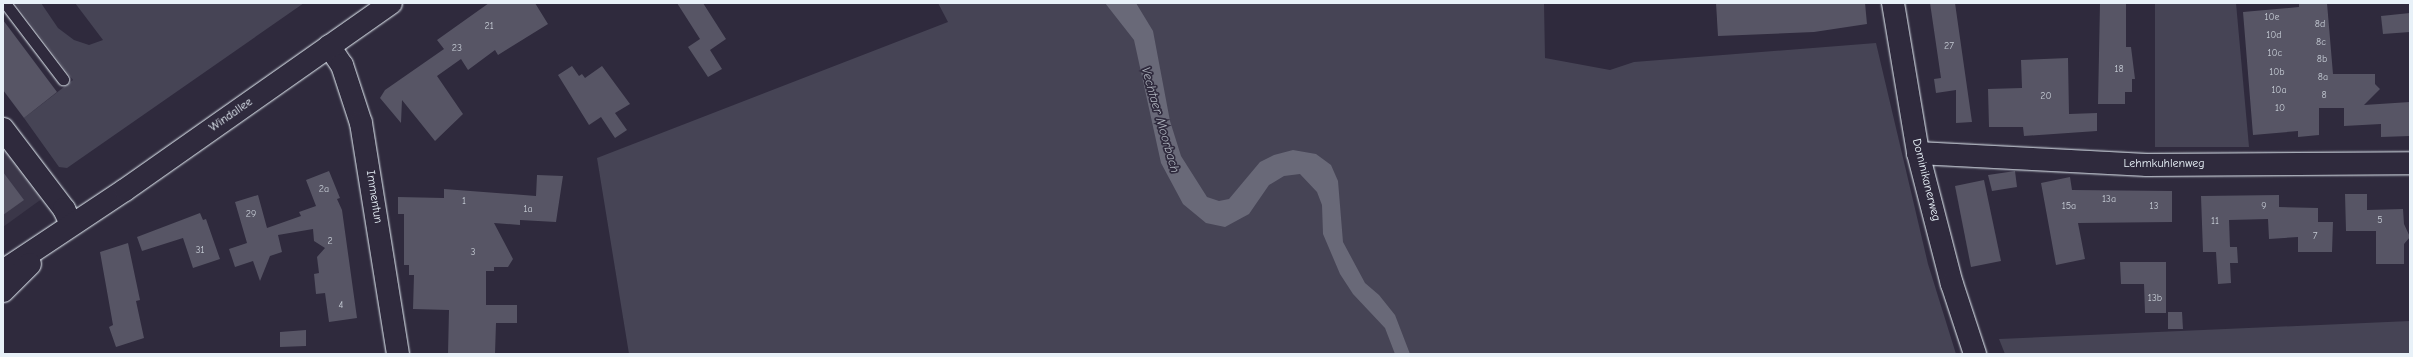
<!DOCTYPE html>
<html>
<head>
<meta charset="utf-8">
<style>
	body { margin:0 }
	#map { position:relative; width:2413px; height:357px; overflow:hidden; background:#2f2a3d; font-family:"Comic Neue",sans-serif }
	div>[style] { position:absolute }
	[style*='--x'] { left:calc(var(--x)*1px); top:calc(var(--y)*1px); width:calc(var(--w)*1px); rotate:calc(var(--a)*1deg) }
	.built>* { inset:0; background:#3b3749 }
	.green>* { inset:0; background:#464455 }
	.water>* { inset:0; background:#696978 }
	.building>* { inset:0; background:#575565 }
	.roads { filter:drop-shadow(0 0 1px #e8f1f8) drop-shadow(0 0 1px #e8f1f8) }
	.service>* { height:11px; margin:-5.5px; padding:0 5.5px; transform-origin:5.5px; border-radius:5.5px; background:#2f2a3d }
	.minor>* { height:22px; margin:-11px; padding:0 11px; transform-origin:11px; border-radius:11px; background:#2f2a3d }
	.secondary>* { height:22px; margin:-11px; padding:0 11px; transform-origin:11px; border-radius:11px; background:#2f2a3d }
	span { translate:-50% -50%; white-space:nowrap; text-align:center; line-height:1.15; -webkit-text-stroke:3.5px #2f2a3d; paint-order:stroke }
	.number-label { font-size:10px; color:#c4cad3 }
	.number-label span { -webkit-text-stroke-width:0 }
	.street-label { font-size:12px; color:#e8f1f8 }
	.water-label { font-size:13px; color:#afb4be; font-style:italic }
	.frame { position:absolute; inset:0; border:4px solid #e8f1f8; pointer-events:none }
</style>
</head>
<body>
<div id="map">
	<div class="built">
		<div style="clip-path:polygon(3px 146px,43px 198px,3px 227px)"></div>
	</div>
	<div class="green">
		<div style="clip-path:polygon(15px 3px,41px 3px,58px 28px,74px 40px,89px 45px,103px 40px,75px 3px,304px 3px,67px 168px,59px 167px,24px 118px,73px 80px)"></div>
		<div style="clip-path:polygon(938px 3px,1544px 3px,1545px 58px,1610px 70px,1634px 62px,1876px 43px,1928px 264px,1956px 354px,629px 354px,597px 158px,948px 22px)"></div>
		<div style="clip-path:polygon(2155px 3px,2236px 3px,2249px 147px,2155px 147px)"></div>
		<div style="clip-path:polygon(2410px 321px,2410px 354px,2005px 354px,1999px 339px)"></div>
	</div>
	<div class="water">
		<div style="clip-path:polygon(1105px 3px,1136px 3px,1153px 31px,1170px 121px,1181px 156px,1207px 197px,1219px 201px,1229px 199px,1260px 162px,1274px 155px,1293px 150px,1316px 154px,1331px 165px,1338px 181px,1343px 242px,1365px 283px,1379px 295px,1395px 315px,1410px 354px,1395px 354px,1385px 328px,1353px 294px,1340px 274px,1323px 234px,1322px 205px,1317px 192px,1300px 174px,1284px 176px,1269px 185px,1249px 214px,1225px 227px,1206px 223px,1183px 204px,1161px 163px,1134px 40px)"></div>
	</div>
	<div class="building">
		<div style="clip-path:polygon(489px 3px,535px 3px,548px 24px,498px 55px,495px 50px,468px 70px,461px 59px,437px 76px,463px 114px,435px 141px,402px 100px,401px 123px,380px 98px,385px 90px,444px 49px,437px 40px)"></div>
		<div style="clip-path:polygon(677px 3px,703px 3px,726px 39px,710px 50px,722px 69px,708px 77px,688px 47px,700px 39px)"></div>
		<div style="clip-path:polygon(1716px 3px,1865px 3px,1867px 24px,1814px 32px,1718px 36px)"></div>
		<div style="clip-path:polygon(1930px 3px,1955px 3px,1972px 122px,1956px 123px,1956px 90px,1936px 93px,1934px 79px,1941px 78px)"></div>
		<div style="clip-path:polygon(2100px 3px,2126px 3px,2126px 47px,2131px 47px,2135px 79px,2132px 79px,2132px 92px,2125px 92px,2125px 104px,2098px 104px)"></div>
		<div style="clip-path:polygon(2299px 3px,2327px 3px,2333px 74px,2375px 74px,2375px 84px,2380px 89px,2364px 105px,2410px 102px,2410px 136px,2381px 137px,2381px 124px,2344px 126px,2344px 108px,2319px 108px,2319px 135px,2298px 137px,2298px 131px,2253px 135px,2243px 12px,2299px 7px)"></div>
		<div style="clip-path:polygon(2410px 13px,2410px 32px,2383px 34px,2381px 16px)"></div>
		<div style="clip-path:polygon(3px 20px,57px 92px,24px 118px,3px 90px)"></div>
		<div style="clip-path:polygon(2068px 58px,2069px 114px,2097px 113px,2097px 131px,2024px 136px,2023px 127px,1989px 127px,1988px 89px,2022px 88px,2021px 60px)"></div>
		<div style="clip-path:polygon(572px 66px,579px 76px,582px 74px,585px 78px,602px 66px,630px 104px,615px 113px,627px 130px,615px 138px,601px 117px,589px 125px,558px 75px)"></div>
		<div style="clip-path:polygon(329px 171px,340px 198px,337px 199px,342px 210px,357px 318px,329px 322px,325px 293px,316px 294px,314px 274px,319px 273px,317px 257px,325px 248px,314px 241px,313px 229px,278px 235px,282px 252px,270px 256px,260px 281px,253px 261px,235px 267px,229px 249px,247px 243px,235px 202px,258px 195px,267px 228px,301px 216px,299px 212px,316px 206px,306px 180px)"></div>
		<div style="clip-path:polygon(2015px 171px,2017px 187px,1992px 191px,1988px 175px)"></div>
		<div style="clip-path:polygon(3px 172px,24px 200px,3px 215px)"></div>
		<div style="clip-path:polygon(537px 175px,563px 176px,556px 222px,520px 220px,520px 225px,494px 223px,513px 259px,508px 267px,494px 267px,494px 271px,486px 271px,486px 305px,517px 305px,517px 323px,496px 323px,495px 354px,448px 354px,449px 310px,413px 309px,414px 275px,409px 275px,409px 265px,404px 265px,404px 214px,398px 214px,398px 197px,444px 198px,444px 189px,536px 196px)"></div>
		<div style="clip-path:polygon(2070px 177px,2072px 190px,2172px 191px,2172px 222px,2078px 223px,2085px 259px,2056px 265px,2041px 183px)"></div>
		<div style="clip-path:polygon(1984px 180px,2001px 261px,1971px 267px,1955px 186px)"></div>
		<div style="clip-path:polygon(2345px 194px,2367px 194px,2367px 210px,2403px 209px,2404px 224px,2410px 237px,2404px 244px,2404px 264px,2376px 264px,2376px 231px,2346px 231px)"></div>
		<div style="clip-path:polygon(2279px 195px,2279px 207px,2318px 208px,2318px 222px,2333px 222px,2332px 252px,2298px 252px,2298px 237px,2269px 239px,2268px 219px,2229px 220px,2230px 247px,2237px 247px,2238px 263px,2230px 263px,2231px 283px,2218px 284px,2216px 252px,2203px 252px,2201px 196px)"></div>
		<div style="clip-path:polygon(200px 213px,203px 220px,206px 219px,220px 259px,193px 268px,183px 238px,142px 251px,137px 237px)"></div>
		<div style="clip-path:polygon(128px 243px,140px 300px,136px 301px,144px 338px,116px 347px,109px 327px,113px 325px,100px 252px)"></div>
		<div style="clip-path:polygon(2120px 262px,2166px 262px,2166px 313px,2145px 313px,2144px 284px,2121px 284px)"></div>
		<div style="clip-path:polygon(2168px 312px,2182px 312px,2183px 329px,2168px 329px)"></div>
		<div style="clip-path:polygon(306px 330px,306px 346px,280px 347px,280px 332px)"></div>
	</div>
	<div class="roads">
		<div class="service">
			<div style="--x:5;--y:3;--w:96;--a:52.7"></div>
		</div>
		<div class="minor">
			<div style="--x:1893;--y:3;--w:152;--a:80.5"></div>
			<div style="--x:1918;--y:153;--w:135;--a:75.5"></div>
			<div style="--x:1952;--y:284;--w:74;--a:71.8"></div>
			<div style="--x:329;--y:46;--w:23;--a:56"></div>
			<div style="--x:342;--y:65;--w:61;--a:71.9"></div>
			<div style="--x:361;--y:123;--w:234;--a:80.9"></div>
			<div style="--x:3;--y:129;--w:101;--a:52.7"></div>
			<div style="--x:64;--y:209;--w:17;--a:65"></div>
			<div style="--x:1918;--y:153;--w:229;--a:3"></div>
			<div style="--x:2147;--y:165;--w:263;--a:-0.4"></div>
		</div>
		<div class="secondary">
			<div style="--x:3;--y:271;--w:146;--a:-33.6"></div>
			<div style="--x:125;--y:190;--w:325;--a:-35.1"></div>
			<div style="--x:3;--y:291;--w:38;--a:-45"></div>
		</div>
	</div>
	<div class="number-label">
		<span style="left:2272px;top:18px">10e</span>
		<span style="left:2320px;top:25px">8d</span>
		<span style="left:489px;top:27px">21</span>
		<span style="left:2274px;top:36px">10d</span>
		<span style="left:2321px;top:43px">8c</span>
		<span style="left:1949px;top:47px">27</span>
		<span style="left:457px;top:49px">23</span>
		<span style="left:2275px;top:54px">10c</span>
		<span style="left:2322px;top:60px">8b</span>
		<span style="left:2119px;top:70px">18</span>
		<span style="left:2277px;top:73px">10b</span>
		<span style="left:2323px;top:78px">8a</span>
		<span style="left:2279px;top:91px">10a</span>
		<span style="left:2324px;top:96px">8</span>
		<span style="left:2046px;top:97px">20</span>
		<span style="left:2280px;top:109px">10</span>
		<span style="left:324px;top:190px">2a</span>
		<span style="left:2109px;top:200px">13a</span>
		<span style="left:464px;top:202px">1</span>
		<span style="left:2069px;top:207px">15a</span>
		<span style="left:2154px;top:207px">13</span>
		<span style="left:2264px;top:207px">9</span>
		<span style="left:528px;top:210px">1a</span>
		<span style="left:251px;top:215px">29</span>
		<span style="left:2380px;top:221px">5</span>
		<span style="left:2215px;top:222px">11</span>
		<span style="left:2315px;top:237px">7</span>
		<span style="left:330px;top:242px">2</span>
		<span style="left:200px;top:251px">31</span>
		<span style="left:473px;top:253px">3</span>
		<span style="left:2155px;top:299px">13b</span>
		<span style="left:341px;top:306px">4</span>
	</div>
	<div class="street-label">
		<span style="left:231px;top:115px;rotate:-35deg">Windallee</span>
		<span style="left:2164px;top:164px">Lehmkuhlenweg</span>
		<span style="left:1926px;top:180px;rotate:76deg">Dominikanerweg</span>
		<span style="left:374px;top:197px;rotate:81deg">Immentun</span>
	</div>
	<div class="water-label">
		<span style="left:1160px;top:120px;rotate:74deg">Vechtaer Moorbach</span>
	</div>
	<div class="frame"></div>
</div>
</body>
</html>
